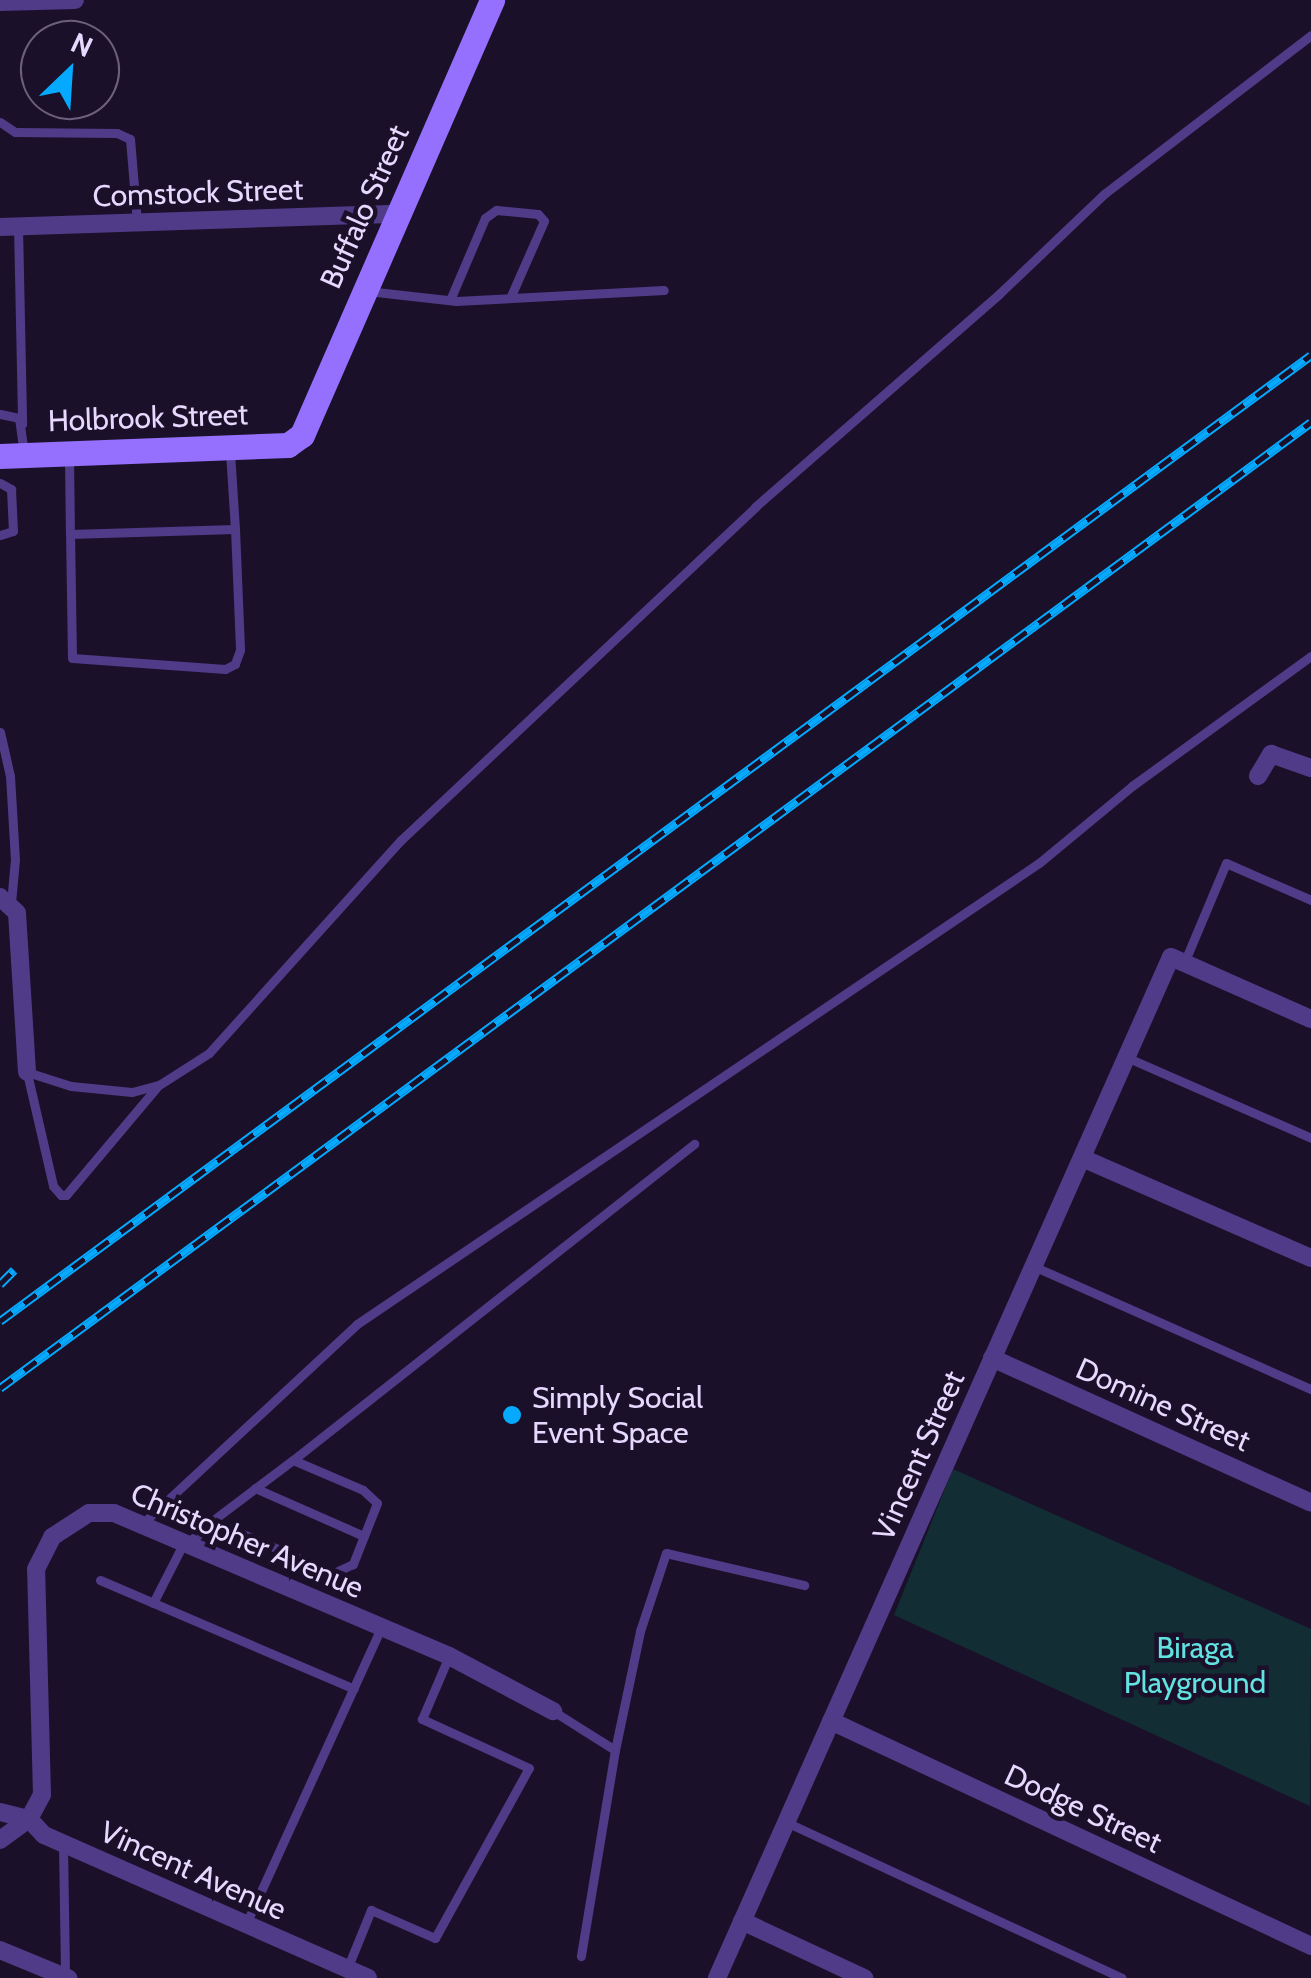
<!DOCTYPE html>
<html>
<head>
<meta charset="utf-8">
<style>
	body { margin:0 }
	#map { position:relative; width:1311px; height:1978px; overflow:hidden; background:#1b1029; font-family:Cabin,sans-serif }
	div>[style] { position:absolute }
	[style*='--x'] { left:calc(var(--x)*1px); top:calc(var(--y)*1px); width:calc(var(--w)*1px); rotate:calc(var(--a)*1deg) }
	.green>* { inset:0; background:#132d34 }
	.lane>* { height:9px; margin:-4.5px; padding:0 4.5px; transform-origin:4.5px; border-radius:4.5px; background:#503b89 }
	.street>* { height:18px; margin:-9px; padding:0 9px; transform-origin:9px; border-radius:9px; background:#503b89 }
	.secondary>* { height:25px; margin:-12.5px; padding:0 12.5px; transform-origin:12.5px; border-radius:12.5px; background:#9570ff }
	.rail>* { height:9px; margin-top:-4.5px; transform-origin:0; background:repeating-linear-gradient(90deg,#1b1029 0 15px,#05aaff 0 30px); box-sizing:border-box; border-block:2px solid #05aaff }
	.dots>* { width:28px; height:28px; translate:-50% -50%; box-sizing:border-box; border:5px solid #1b1029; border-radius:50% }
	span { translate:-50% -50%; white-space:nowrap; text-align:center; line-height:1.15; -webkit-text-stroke:9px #1b1029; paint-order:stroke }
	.street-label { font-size:30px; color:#e6d9ff }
	.poi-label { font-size:30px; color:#e6d9ff }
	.left { translate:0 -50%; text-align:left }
	.park-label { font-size:30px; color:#62e2e0 }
	.north { position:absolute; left:20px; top:20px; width:100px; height:100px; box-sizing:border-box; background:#1b1029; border:2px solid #6c607f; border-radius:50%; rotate:25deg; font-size:28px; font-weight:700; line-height:40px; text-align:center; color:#e6d9ff }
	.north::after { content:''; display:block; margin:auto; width:35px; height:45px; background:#05aaff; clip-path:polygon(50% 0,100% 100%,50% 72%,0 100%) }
</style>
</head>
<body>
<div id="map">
	<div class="green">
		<div style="clip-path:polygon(953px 1469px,1311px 1629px,1310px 1806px,894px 1615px)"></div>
	</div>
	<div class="lane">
		<div style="--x:0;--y:122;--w:18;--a:34"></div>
		<div style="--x:15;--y:132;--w:102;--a:0.6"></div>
		<div style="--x:117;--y:133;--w:14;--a:25"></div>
		<div style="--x:130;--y:139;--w:83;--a:85.2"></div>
		<div style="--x:18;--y:226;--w:198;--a:88.8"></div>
		<div style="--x:367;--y:291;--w:90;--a:6.4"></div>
		<div style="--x:456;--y:301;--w:208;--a:-3"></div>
		<div style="--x:450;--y:300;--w:89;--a:-66.9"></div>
		<div style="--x:485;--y:218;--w:14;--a:-36"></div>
		<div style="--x:496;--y:210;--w:42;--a:5.4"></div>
		<div style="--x:538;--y:214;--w:9;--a:49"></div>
		<div style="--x:544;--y:221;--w:84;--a:113.8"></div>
		<div style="--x:0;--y:414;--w:19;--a:12"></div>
		<div style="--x:19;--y:418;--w:36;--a:82"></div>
		<div style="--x:230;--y:452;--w:77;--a:86.3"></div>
		<div style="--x:69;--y:456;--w:78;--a:89.3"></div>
		<div style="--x:70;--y:534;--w:165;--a:-1.7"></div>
		<div style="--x:235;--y:529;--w:121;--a:87.6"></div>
		<div style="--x:240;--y:650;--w:15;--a:110"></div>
		<div style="--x:235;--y:664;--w:11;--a:153"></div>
		<div style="--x:225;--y:669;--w:153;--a:-175.9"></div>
		<div style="--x:72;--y:658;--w:124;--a:-90.9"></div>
		<div style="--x:0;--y:483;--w:13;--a:29"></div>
		<div style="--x:11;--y:489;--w:42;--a:87.3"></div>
		<div style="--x:13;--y:531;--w:14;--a:163"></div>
		<div style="--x:0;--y:732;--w:45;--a:77.2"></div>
		<div style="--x:10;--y:776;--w:83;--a:86.6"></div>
		<div style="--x:15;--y:859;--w:44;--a:95.2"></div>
		<div style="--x:1184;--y:963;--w:108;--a:-67.2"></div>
		<div style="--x:1226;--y:863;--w:93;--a:23.5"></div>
		<div style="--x:1126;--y:1057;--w:202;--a:23.6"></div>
		<div style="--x:27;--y:1072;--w:46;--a:17.7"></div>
		<div style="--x:71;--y:1086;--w:61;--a:5.6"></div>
		<div style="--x:132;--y:1092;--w:28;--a:-15"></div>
		<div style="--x:159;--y:1085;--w:59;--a:-32.6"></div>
		<div style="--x:209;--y:1053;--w:287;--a:-48"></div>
		<div style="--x:401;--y:840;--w:486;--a:-43.2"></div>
		<div style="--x:755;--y:507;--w:324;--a:-41.1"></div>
		<div style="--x:999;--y:294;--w:145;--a:-43.6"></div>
		<div style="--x:1104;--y:194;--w:261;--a:-37.5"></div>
		<div style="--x:27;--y:1073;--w:116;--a:77"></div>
		<div style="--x:53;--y:1186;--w:12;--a:48"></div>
		<div style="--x:61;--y:1195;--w:5;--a:0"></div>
		<div style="--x:66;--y:1195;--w:141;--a:-49.9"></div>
		<div style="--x:1033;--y:1266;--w:304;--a:23.9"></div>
		<div style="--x:293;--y:1460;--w:511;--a:-38.24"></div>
		<div style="--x:255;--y:1488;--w:119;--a:23.8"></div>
		<div style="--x:143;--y:1523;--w:292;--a:-42.9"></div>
		<div style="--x:357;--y:1324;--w:823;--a:-34.06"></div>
		<div style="--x:1039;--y:863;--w:121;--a:-39.6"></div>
		<div style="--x:1132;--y:786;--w:221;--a:-36"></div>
		<div style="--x:100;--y:1580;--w:276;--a:23.2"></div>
		<div style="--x:153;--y:1603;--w:66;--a:-63"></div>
		<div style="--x:183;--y:1544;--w:17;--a:-31"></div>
		<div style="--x:198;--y:1535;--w:20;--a:-45"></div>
		<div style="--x:212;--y:1521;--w:101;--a:-37"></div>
		<div style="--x:293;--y:1460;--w:76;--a:23.2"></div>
		<div style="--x:363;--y:1490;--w:19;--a:43"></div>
		<div style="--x:377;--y:1503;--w:66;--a:111.5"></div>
		<div style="--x:353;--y:1564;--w:21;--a:155"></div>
		<div style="--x:334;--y:1573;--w:133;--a:-156.9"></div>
		<div style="--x:553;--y:1711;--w:73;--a:32.2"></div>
		<div style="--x:615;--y:1750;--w:209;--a:99.4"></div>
		<div style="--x:615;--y:1750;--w:122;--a:-78.1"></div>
		<div style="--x:640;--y:1631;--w:82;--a:-71.6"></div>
		<div style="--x:666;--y:1553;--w:142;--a:13.1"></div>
		<div style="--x:786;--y:1822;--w:370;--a:24.9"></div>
		<div style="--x:63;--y:1844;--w:132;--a:89.1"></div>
		<div style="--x:246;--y:1924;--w:325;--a:-65.5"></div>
		<div style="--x:347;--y:1969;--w:64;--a:-67.9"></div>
		<div style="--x:371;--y:1910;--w:70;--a:23.6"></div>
		<div style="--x:435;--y:1938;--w:194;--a:-61.1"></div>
		<div style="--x:529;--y:1768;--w:118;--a:-155.4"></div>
		<div style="--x:422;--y:1719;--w:69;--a:-66.8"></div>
	</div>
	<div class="street">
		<div style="--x:0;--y:2;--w:75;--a:-1.5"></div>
		<div style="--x:0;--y:227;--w:397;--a:-1.9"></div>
		<div style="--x:1258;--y:776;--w:26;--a:-59"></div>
		<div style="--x:1271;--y:754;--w:42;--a:19.3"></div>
		<div style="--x:0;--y:897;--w:23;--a:43"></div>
		<div style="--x:17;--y:913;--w:159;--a:86.4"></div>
		<div style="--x:1082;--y:1158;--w:250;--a:23.6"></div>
		<div style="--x:992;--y:1358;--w:350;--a:24.4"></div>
		<div style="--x:831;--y:1721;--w:530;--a:25.11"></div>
		<div style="--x:0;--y:1812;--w:30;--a:14"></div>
		<div style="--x:29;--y:1819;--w:22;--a:47"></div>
		<div style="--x:44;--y:1835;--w:354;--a:23.8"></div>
		<div style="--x:0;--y:1840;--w:36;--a:-36"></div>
		<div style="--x:29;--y:1819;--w:27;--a:-62"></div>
		<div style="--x:42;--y:1795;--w:226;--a:-91.5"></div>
		<div style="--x:36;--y:1569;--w:36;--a:-63"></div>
		<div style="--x:52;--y:1537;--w:44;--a:-33"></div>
		<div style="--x:89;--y:1513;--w:25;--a:0"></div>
		<div style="--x:114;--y:1513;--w:364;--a:23.1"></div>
		<div style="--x:449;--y:1656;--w:118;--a:27.9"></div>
		<div style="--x:742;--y:1921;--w:135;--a:25"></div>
		<div style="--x:0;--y:1950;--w:74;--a:22.4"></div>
		<div style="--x:717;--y:1978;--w:1117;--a:-66.03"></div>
		<div style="--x:1171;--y:957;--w:153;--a:23.9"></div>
	</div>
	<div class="secondary">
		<div style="--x:0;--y:456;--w:288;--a:-2.2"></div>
		<div style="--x:288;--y:445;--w:17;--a:-36"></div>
		<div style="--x:302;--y:435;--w:475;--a:-66.4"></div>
	</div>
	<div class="rail">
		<div style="--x:0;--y:1284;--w:20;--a:-45"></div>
		<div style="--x:0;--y:1321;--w:1628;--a:-36.38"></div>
		<div style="--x:0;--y:1388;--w:1628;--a:-36.38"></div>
	</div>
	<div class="dots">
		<div style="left:512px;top:1415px;background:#05aaff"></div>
	</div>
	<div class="street-label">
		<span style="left:198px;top:193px;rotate:-2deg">Comstock Street</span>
		<span style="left:365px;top:207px;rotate:-66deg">Buffalo Street</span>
		<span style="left:148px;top:418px;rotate:-2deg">Holbrook Street</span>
		<span style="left:1163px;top:1405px;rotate:24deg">Domine Street</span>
		<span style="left:919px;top:1456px;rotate:-66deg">Vincent Street</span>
		<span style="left:247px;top:1541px;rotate:23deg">Christopher Avenue</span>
		<span style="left:1083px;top:1809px;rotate:25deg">Dodge Street</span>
		<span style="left:193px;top:1871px;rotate:24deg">Vincent Avenue</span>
	</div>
	<div class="poi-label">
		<span class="left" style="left:532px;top:1415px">Simply Social<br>Event Space</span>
	</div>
	<div class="park-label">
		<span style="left:1195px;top:1665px">Biraga<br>Playground</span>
	</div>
	<div class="north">N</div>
</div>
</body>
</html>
